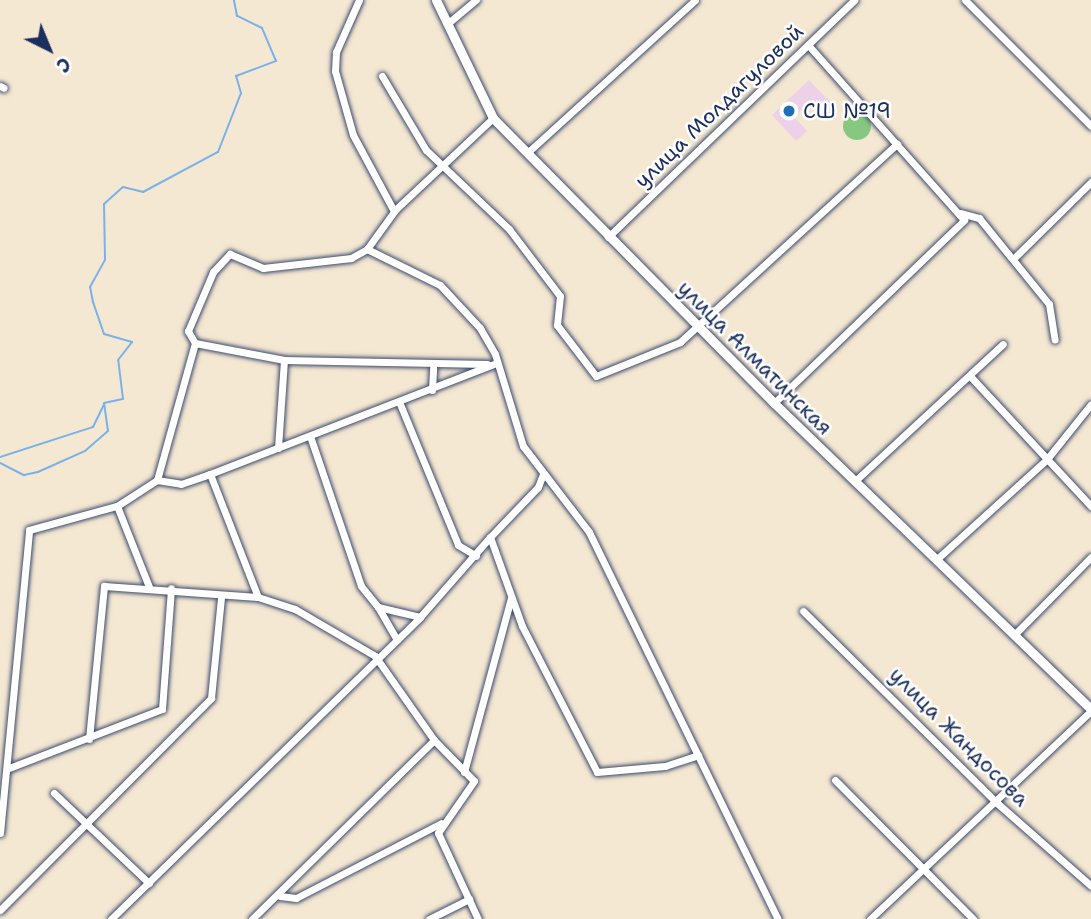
<!DOCTYPE html>
<html>
<head>
<meta charset="utf-8">
<style>
	body { margin:0 }
	#map { position:relative; width:1091px; height:919px; overflow:hidden; background:#f5e8d2; font-family:"Shantell Sans",sans-serif }
	div>[style] { position:absolute }
	[style*='--x'] { left:calc(var(--x)*1px); top:calc(var(--y)*1px); width:calc(var(--w)*1px); rotate:calc(var(--a)*1deg) }
	.built>* { inset:0; background:#edd1e9 }
	.green>* { inset:0; background:#86c881 }
	.round { border-radius:50% }
	.stream>* { height:2px; margin:-1px; padding:0 1px; transform-origin:1px; border-radius:1px; background:#7ab1e9 }
	.roads { filter:drop-shadow(0 0 2px #3c4b6f) drop-shadow(0 0 2px #3c4b6f) }
	.minor>* { height:7px; margin:-3.5px; padding:0 3.5px; transform-origin:3.5px; border-radius:3.5px; background:#fff }
	.tertiary>* { height:9px; margin:-4.5px; padding:0 4.5px; transform-origin:4.5px; border-radius:4.5px; background:#fff }
	.dots>* { width:19px; height:19px; translate:-50% -50%; box-sizing:border-box; border:4px solid #fff; border-radius:50% }
	span { translate:-50% -50%; white-space:nowrap; text-align:center; line-height:1.15; -webkit-text-stroke:5px #fff; paint-order:stroke }
	.street-label { font-size:21px; color:#1b2f5e }
	.poi-label { font-size:21px; color:#1b2f5e }
	.left { translate:0 -50%; text-align:left }
	.north { position:absolute; left:14px; top:14px; width:70px; height:70px; -webkit-text-stroke:5px #fff; paint-order:stroke; rotate:137deg; font-size:19px; font-weight:700; line-height:28px; text-align:center; color:#1b2f5e }
	.north::after { content:''; display:block; margin:auto; width:24px; height:32px; background:#1b2f5e; clip-path:polygon(50% 0,100% 100%,50% 72%,0 100%) }
</style>
</head>
<body>
<div id="map">
	<div class="built">
		<div style="clip-path:polygon(809px 80px,834px 106px,824px 116px,810px 102px,794px 117px,807px 131px,796px 141px,772px 115px)"></div>
	</div>
	<div class="green">
		<div class="round" style="left:843px;top:112px;width:28px;height:28px"></div>
	</div>
	<div class="stream">
		<div style="--x:0;--y:457;--w:98;--a:-17.9"></div>
		<div style="--x:93;--y:427;--w:25;--a:-64"></div>
		<div style="--x:0;--y:463;--w:27;--a:27"></div>
		<div style="--x:24;--y:475;--w:14;--a:-12"></div>
		<div style="--x:38;--y:472;--w:51;--a:-24.1"></div>
		<div style="--x:85;--y:451;--w:30;--a:-41"></div>
		<div style="--x:108;--y:431;--w:28;--a:-98"></div>
		<div style="--x:104;--y:403;--w:19;--a:-12"></div>
		<div style="--x:123;--y:399;--w:39;--a:-97"></div>
		<div style="--x:118;--y:360;--w:23;--a:-52"></div>
		<div style="--x:132;--y:342;--w:29;--a:-164"></div>
		<div style="--x:104;--y:334;--w:34;--a:-109"></div>
		<div style="--x:93;--y:302;--w:15;--a:-101"></div>
		<div style="--x:90;--y:287;--w:31;--a:-61"></div>
		<div style="--x:105;--y:260;--w:56;--a:-91"></div>
		<div style="--x:104;--y:204;--w:25;--a:-42"></div>
		<div style="--x:123;--y:187;--w:21;--a:14"></div>
		<div style="--x:143;--y:192;--w:85;--a:-28.1"></div>
		<div style="--x:218;--y:152;--w:63;--a:-68.7"></div>
		<div style="--x:241;--y:93;--w:18;--a:-106"></div>
		<div style="--x:236;--y:76;--w:43;--a:-20.6"></div>
		<div style="--x:276;--y:61;--w:36;--a:-113"></div>
		<div style="--x:262;--y:28;--w:28;--a:-154"></div>
		<div style="--x:237;--y:16;--w:16;--a:-101"></div>
	</div>
	<div class="roads">
		<div class="minor">
			<div style="--x:359;--y:0;--w:57;--a:113.9"></div>
			<div style="--x:336;--y:52;--w:19;--a:93"></div>
			<div style="--x:335;--y:71;--w:66;--a:74.3"></div>
			<div style="--x:353;--y:135;--w:86;--a:61.7"></div>
			<div style="--x:965;--y:0;--w:178;--a:45"></div>
			<div style="--x:447;--y:24;--w:38;--a:-40"></div>
			<div style="--x:382;--y:76;--w:86;--a:59.3"></div>
			<div style="--x:426;--y:150;--w:115;--a:43.6"></div>
			<div style="--x:509;--y:229;--w:84;--a:52.7"></div>
			<div style="--x:560;--y:296;--w:29;--a:96"></div>
			<div style="--x:557;--y:325;--w:64;--a:52.6"></div>
			<div style="--x:596;--y:376;--w:91;--a:-22"></div>
			<div style="--x:680;--y:342;--w:294;--a:-42.4"></div>
			<div style="--x:0;--y:86;--w:4;--a:27"></div>
			<div style="--x:527;--y:153;--w:227;--a:-42.3"></div>
			<div style="--x:960;--y:213;--w:20;--a:15"></div>
			<div style="--x:979;--y:218;--w:111;--a:50.9"></div>
			<div style="--x:1049;--y:304;--w:36;--a:81"></div>
			<div style="--x:608;--y:237;--w:342;--a:-43.9"></div>
			<div style="--x:367;--y:249;--w:81;--a:26.3"></div>
			<div style="--x:440;--y:285;--w:59;--a:47.1"></div>
			<div style="--x:480;--y:328;--w:30;--a:60"></div>
			<div style="--x:495;--y:354;--w:96;--a:73.1"></div>
			<div style="--x:523;--y:446;--w:108;--a:52.5"></div>
			<div style="--x:589;--y:532;--w:431;--a:64"></div>
			<div style="--x:1013;--y:259;--w:110;--a:-44.6"></div>
			<div style="--x:195;--y:343;--w:14;--a:-120"></div>
			<div style="--x:188;--y:331;--w:64;--a:-67"></div>
			<div style="--x:213;--y:272;--w:25;--a:-47"></div>
			<div style="--x:230;--y:254;--w:36;--a:23"></div>
			<div style="--x:263;--y:268;--w:89;--a:-6.5"></div>
			<div style="--x:351;--y:258;--w:18;--a:-29"></div>
			<div style="--x:367;--y:249;--w:49;--a:-54.1"></div>
			<div style="--x:396;--y:209;--w:133;--a:-43.2"></div>
			<div style="--x:195;--y:343;--w:91;--a:10.8"></div>
			<div style="--x:284;--y:360;--w:203;--a:1.1"></div>
			<div style="--x:970;--y:376;--w:178;--a:47.1"></div>
			<div style="--x:432;--y:390;--w:22;--a:-87"></div>
			<div style="--x:774;--y:403;--w:264;--a:-43.9"></div>
			<div style="--x:964;--y:220;--w:234;--a:-131.7"></div>
			<div style="--x:400;--y:404;--w:152;--a:67.6"></div>
			<div style="--x:458;--y:545;--w:21;--a:31"></div>
			<div style="--x:310;--y:436;--w:158;--a:71.2"></div>
			<div style="--x:361;--y:586;--w:27;--a:51"></div>
			<div style="--x:378;--y:607;--w:43;--a:13.4"></div>
			<div style="--x:278;--y:448;--w:88;--a:-86.1"></div>
			<div style="--x:210;--y:474;--w:132;--a:68.7"></div>
			<div style="--x:543;--y:474;--w:14;--a:111"></div>
			<div style="--x:538;--y:487;--w:69;--a:133.8"></div>
			<div style="--x:490;--y:537;--w:95;--a:70.2"></div>
			<div style="--x:522;--y:626;--w:164;--a:62.8"></div>
			<div style="--x:597;--y:772;--w:68;--a:-5"></div>
			<div style="--x:665;--y:766;--w:35;--a:-18"></div>
			<div style="--x:157;--y:480;--w:142;--a:-74.5"></div>
			<div style="--x:856;--y:480;--w:200;--a:-42.8"></div>
			<div style="--x:117;--y:506;--w:87;--a:68.4"></div>
			<div style="--x:938;--y:558;--w:147;--a:-42.2"></div>
			<div style="--x:1047;--y:459;--w:70;--a:-51.3"></div>
			<div style="--x:378;--y:607;--w:38;--a:60"></div>
			<div style="--x:803;--y:611;--w:273;--a:44.7"></div>
			<div style="--x:997;--y:803;--w:125;--a:41.4"></div>
			<div style="--x:1015;--y:634;--w:108;--a:-45.4"></div>
			<div style="--x:89;--y:739;--w:154;--a:-84.4"></div>
			<div style="--x:104;--y:586;--w:154;--a:4.1"></div>
			<div style="--x:258;--y:597;--w:39;--a:18"></div>
			<div style="--x:295;--y:609;--w:93;--a:30.4"></div>
			<div style="--x:375;--y:656;--w:103;--a:54.9"></div>
			<div style="--x:434;--y:740;--w:57;--a:45.7"></div>
			<div style="--x:474;--y:781;--w:63;--a:124.7"></div>
			<div style="--x:438;--y:833;--w:95;--a:65.1"></div>
			<div style="--x:9;--y:768;--w:164;--a:-21.1"></div>
			<div style="--x:162;--y:709;--w:121;--a:-85.7"></div>
			<div style="--x:464;--y:772;--w:180;--a:-74.9"></div>
			<div style="--x:835;--y:780;--w:196;--a:45.2"></div>
			<div style="--x:54;--y:793;--w:131;--a:43.5"></div>
			<div style="--x:0;--y:833;--w:304;--a:-84.5"></div>
			<div style="--x:29;--y:530;--w:91;--a:-15.3"></div>
			<div style="--x:117;--y:506;--w:48;--a:-33"></div>
			<div style="--x:157;--y:480;--w:24;--a:9"></div>
			<div style="--x:181;--y:484;--w:31;--a:-19"></div>
			<div style="--x:210;--y:474;--w:305;--a:-21.2"></div>
			<div style="--x:280;--y:896;--w:16;--a:7"></div>
			<div style="--x:296;--y:898;--w:163;--a:-27.3"></div>
			<div style="--x:0;--y:910;--w:299;--a:-45.1"></div>
			<div style="--x:211;--y:698;--w:100;--a:-84.3"></div>
			<div style="--x:111;--y:919;--w:432;--a:-44.3"></div>
			<div style="--x:420;--y:617;--w:106;--a:-48.8"></div>
			<div style="--x:252;--y:919;--w:255;--a:-44.5"></div>
			<div style="--x:429;--y:919;--w:45;--a:-26.6"></div>
			<div style="--x:870;--y:919;--w:303;--a:-43.3"></div>
		</div>
		<div class="tertiary">
			<div style="--x:436;--y:0;--w:131;--a:64.2"></div>
			<div style="--x:493;--y:118;--w:400;--a:45.4"></div>
			<div style="--x:774;--y:403;--w:441;--a:44"></div>
		</div>
	</div>
	<div class="dots">
		<div style="left:789px;top:111px;background:#1f6fb2"></div>
	</div>
	<div class="street-label">
		<span style="left:719px;top:106px;rotate:-44deg">улица Молдагуловой</span>
		<span style="left:755px;top:358px;rotate:45deg">улица Алматинская</span>
		<span style="left:959px;top:737px;rotate:45deg">улица Жандосова</span>
	</div>
	<div class="poi-label">
		<span class="left" style="left:803px;top:111px">СШ №19</span>
	</div>
	<div class="north">С</div>
</div>
</body>
</html>
